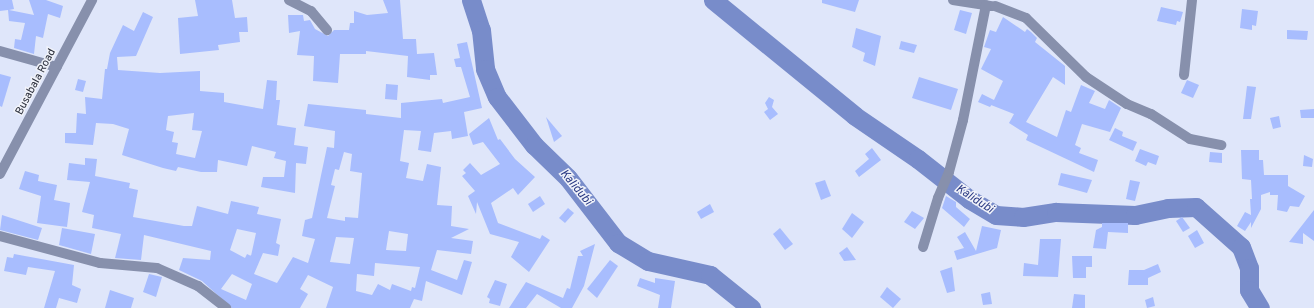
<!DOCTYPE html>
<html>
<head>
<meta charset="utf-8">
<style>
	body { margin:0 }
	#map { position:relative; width:1314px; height:308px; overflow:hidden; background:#dfe6fa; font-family:Overpass,sans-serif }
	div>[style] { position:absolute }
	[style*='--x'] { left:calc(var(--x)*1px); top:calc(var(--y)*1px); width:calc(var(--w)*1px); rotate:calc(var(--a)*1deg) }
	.river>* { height:19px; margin:-9.5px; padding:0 9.5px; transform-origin:9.5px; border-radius:9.5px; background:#788cca }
	.building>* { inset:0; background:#a8bdfe }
	.minor>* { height:10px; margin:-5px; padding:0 5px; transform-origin:5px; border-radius:5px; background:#8790ac }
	span { translate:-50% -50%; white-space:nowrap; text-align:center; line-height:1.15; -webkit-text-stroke:3px #f1f3fa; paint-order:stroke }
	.street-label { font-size:11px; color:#2c303d }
	.water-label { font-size:12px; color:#293882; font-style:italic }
</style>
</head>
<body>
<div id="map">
	<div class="river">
		<div style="--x:471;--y:0;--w:32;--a:72"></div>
		<div style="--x:481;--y:30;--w:39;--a:84"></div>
		<div style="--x:485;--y:69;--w:30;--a:67"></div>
		<div style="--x:497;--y:97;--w:61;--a:52.4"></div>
		<div style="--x:534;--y:145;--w:47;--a:44.1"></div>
		<div style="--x:568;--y:178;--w:82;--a:52.4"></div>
		<div style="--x:618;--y:243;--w:35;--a:31"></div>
		<div style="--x:648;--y:261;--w:64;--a:12.7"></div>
		<div style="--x:710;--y:275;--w:53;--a:38.8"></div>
		<div style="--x:713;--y:0;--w:183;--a:39.2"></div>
		<div style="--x:855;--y:116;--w:76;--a:34.3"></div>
		<div style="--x:918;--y:159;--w:65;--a:38.1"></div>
		<div style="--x:969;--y:199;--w:31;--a:31"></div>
		<div style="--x:996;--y:215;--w:27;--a:4"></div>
		<div style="--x:1023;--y:217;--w:33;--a:-9"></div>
		<div style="--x:1056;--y:212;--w:79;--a:2.2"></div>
		<div style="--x:1135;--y:215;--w:34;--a:-12"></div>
		<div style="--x:1168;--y:208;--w:28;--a:-2"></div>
		<div style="--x:1196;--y:207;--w:60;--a:41.6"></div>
		<div style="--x:1241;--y:247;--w:22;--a:69"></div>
		<div style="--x:1249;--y:268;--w:22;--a:90"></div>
		<div style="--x:1249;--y:290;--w:21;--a:59"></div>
	</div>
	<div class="building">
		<div style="clip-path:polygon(0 0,12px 0,14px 9px,9px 10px,34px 15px,29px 0,46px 0,63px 6px,60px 18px,48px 14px,43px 38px,36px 36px,34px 54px,14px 48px,15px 39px,21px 40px,25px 23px,9px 21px,8px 10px,0 11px)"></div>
		<div style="clip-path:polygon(195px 0,232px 0,235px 18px,247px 17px,248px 32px,239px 32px,240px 42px,218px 45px,219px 50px,180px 54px,178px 18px,198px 16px)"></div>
		<div style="clip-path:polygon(383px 0,400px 0,403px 39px,416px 39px,417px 54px,434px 53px,437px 75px,430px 75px,430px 80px,407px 77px,408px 56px,366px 51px,366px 54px,340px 54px,338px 83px,313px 81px,314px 56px,297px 55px,300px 31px,289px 33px,288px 15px,303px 15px,304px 21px,310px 20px,315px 29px,328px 36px,334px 30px,349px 30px,350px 23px,354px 23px,354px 11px,367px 15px,388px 13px)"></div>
		<div style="clip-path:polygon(822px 0,859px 0,855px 12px,822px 3px)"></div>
		<div style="clip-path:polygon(1161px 7px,1183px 12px,1180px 22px,1177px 21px,1176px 25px,1157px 21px)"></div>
		<div style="clip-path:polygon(1242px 9px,1258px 11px,1256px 26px,1252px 25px,1252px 30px,1240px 28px)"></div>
		<div style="clip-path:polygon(960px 10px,972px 13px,966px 34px,954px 30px)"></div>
		<div style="clip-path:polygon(evenodd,143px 12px,153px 17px,136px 56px,117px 57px,118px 70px,160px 73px,200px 71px,200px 91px,224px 93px,224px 102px,263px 109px,267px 80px,277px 81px,276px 100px,280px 100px,277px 125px,296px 128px,294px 145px,308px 147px,306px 164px,296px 163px,295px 193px,261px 187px,263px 177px,284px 177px,286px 161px,274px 158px,276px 152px,252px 146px,247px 166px,218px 160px,217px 172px,201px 172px,178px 167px,176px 171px,163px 168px,122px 155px,129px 129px,113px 124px,96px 123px,93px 145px,65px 143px,65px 133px,76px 133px,77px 113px,86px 114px,85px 97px,102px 99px,105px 69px,107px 69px,110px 53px,123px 25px,134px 31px,143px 12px,194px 113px,192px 130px,202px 131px,195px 158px,176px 154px,178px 143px,172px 142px,174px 132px,166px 130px,168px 116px,194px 113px)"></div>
		<div style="clip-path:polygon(1003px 17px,1025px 32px,1027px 29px,1031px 32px,1037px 38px,1035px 42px,1065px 66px,1065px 85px,1053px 77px,1026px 122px,1057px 137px,1066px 110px,1071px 112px,1081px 85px,1095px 91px,1089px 103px,1105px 109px,1109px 100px,1121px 108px,1110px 132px,1082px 124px,1075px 145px,1081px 148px,1079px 153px,1098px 160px,1094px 172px,1026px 140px,1028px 135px,1009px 123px,1014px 114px,991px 105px,994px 101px,990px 107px,978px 102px,982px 94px,994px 100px,1003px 81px,981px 69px,991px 49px,984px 47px,990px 30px,996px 32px)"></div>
		<div style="clip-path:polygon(856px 28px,881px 36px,875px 66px,863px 61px,865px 53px,852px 47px)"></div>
		<div style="clip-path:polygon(1287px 30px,1308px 31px,1307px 40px,1287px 39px)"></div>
		<div style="clip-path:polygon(901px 41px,917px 45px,914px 53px,899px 49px)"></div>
		<div style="clip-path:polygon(evenodd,467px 42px,482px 108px,464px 112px,468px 136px,452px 139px,451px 131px,434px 133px,431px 152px,418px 150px,421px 131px,404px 130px,400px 161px,409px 163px,406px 178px,423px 181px,427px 164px,441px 167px,437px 205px,452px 206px,451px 226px,469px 229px,451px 238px,473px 241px,471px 254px,437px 250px,431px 270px,457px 280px,464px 260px,472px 262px,462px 295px,426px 281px,422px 301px,414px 299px,410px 308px,326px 308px,333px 287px,308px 275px,300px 289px,308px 294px,300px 308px,232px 308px,202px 281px,179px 270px,183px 258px,210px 260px,211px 251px,144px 235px,141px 260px,115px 258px,121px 234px,92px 228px,94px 215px,82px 212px,90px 182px,67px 180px,69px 163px,85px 165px,85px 158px,97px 159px,95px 176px,130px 183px,129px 188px,138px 190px,133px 217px,184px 226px,192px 226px,197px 206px,228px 214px,231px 201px,259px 207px,257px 214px,281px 219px,276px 243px,280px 245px,278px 256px,263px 253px,254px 274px,277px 283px,293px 257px,308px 263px,315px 239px,302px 236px,305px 220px,312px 218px,327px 147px,334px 148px,335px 131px,304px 126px,308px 104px,366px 110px,366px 114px,401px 118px,401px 103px,442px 99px,443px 103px,470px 97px,461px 67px,456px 67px,454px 59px,460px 58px,457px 44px,467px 42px,344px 152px,352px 154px,350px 171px,362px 173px,358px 218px,345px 217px,345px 221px,327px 218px,335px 186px,331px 185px,335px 169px,339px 170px,344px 152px,467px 42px,237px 229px,256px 233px,251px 256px,247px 254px,245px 258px,230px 250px,237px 229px,467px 42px,389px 231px,408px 234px,406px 251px,386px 250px,389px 231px,467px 42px,336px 237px,354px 238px,350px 264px,330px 262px,336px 237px,467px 42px,375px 263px,420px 267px,415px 288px,412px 287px,411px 291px,392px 284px,390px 290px,378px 284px,372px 295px,356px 291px,357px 274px,374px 276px,375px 263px,467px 42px,232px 274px,252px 284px,246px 300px,221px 289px,232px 274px)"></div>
		<div style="clip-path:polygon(0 74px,11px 77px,2px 107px,0 106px)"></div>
		<div style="clip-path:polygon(919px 77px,958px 89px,951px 110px,912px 98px)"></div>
		<div style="clip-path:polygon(78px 79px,86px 81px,83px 92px,75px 90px)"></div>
		<div style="clip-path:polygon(1187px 80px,1199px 85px,1193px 98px,1181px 93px)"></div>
		<div style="clip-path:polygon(386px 84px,398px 85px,397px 100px,385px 99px)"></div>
		<div style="clip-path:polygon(1247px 86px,1256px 87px,1251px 119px,1243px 119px)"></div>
		<div style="clip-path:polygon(769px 97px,774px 100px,772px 107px,778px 114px,770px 120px,764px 112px,768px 109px,765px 103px)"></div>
		<div style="clip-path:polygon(1314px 109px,1314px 118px,1301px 118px,1300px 110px)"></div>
		<div style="clip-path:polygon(1279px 116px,1281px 127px,1273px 129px,1270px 118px)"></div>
		<div style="clip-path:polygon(546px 117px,562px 136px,554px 142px)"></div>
		<div style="clip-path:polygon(489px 118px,498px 140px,500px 139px,515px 159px,535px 177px,518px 195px,513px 188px,491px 203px,498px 223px,540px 239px,542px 235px,550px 240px,529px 272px,511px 257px,519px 242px,490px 234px,477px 202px,476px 214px,468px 196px,475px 191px,462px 176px,466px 173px,463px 170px,470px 163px,481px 175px,500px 164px,483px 142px,473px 145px,469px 134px)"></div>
		<div style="clip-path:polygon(1115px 128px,1123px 132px,1122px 136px,1137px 142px,1133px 151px,1109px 140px)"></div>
		<div style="clip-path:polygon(872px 148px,881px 160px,859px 177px,855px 171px,869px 159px,865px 154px)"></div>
		<div style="clip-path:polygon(1140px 149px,1159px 156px,1156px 165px,1148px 162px,1146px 166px,1135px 161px)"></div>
		<div style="clip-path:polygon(1241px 150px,1259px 150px,1259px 160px,1263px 160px,1264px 175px,1288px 175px,1288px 186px,1305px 196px,1299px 207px,1290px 206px,1287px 212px,1277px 210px,1278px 195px,1270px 195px,1270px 192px,1261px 195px,1261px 209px,1251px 228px,1251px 222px,1245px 231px,1237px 226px,1245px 212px,1251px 215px,1250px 199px,1252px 199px,1251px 180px,1242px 179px)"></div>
		<div style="clip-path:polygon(1210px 152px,1222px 153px,1222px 163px,1209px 162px)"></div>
		<div style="clip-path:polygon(1304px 155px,1313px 159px,1312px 167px,1303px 166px)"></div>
		<div style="clip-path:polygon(25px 171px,39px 175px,38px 181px,57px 185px,54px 200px,70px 203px,67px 227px,37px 223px,41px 196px,19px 189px)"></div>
		<div style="clip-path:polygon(1061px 173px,1092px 180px,1087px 193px,1058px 185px)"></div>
		<div style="clip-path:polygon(825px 180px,831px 196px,821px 200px,815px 183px)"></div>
		<div style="clip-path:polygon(1130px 180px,1140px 182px,1135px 201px,1126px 199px)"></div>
		<div style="clip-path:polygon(540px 196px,545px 204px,533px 212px,528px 204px)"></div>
		<div style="clip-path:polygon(946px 196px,956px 202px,956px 207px,970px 219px,964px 227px,942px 208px)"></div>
		<div style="clip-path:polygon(710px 204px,714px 212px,701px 219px,697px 212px)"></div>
		<div style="clip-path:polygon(568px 208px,574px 213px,565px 223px,559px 218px)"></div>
		<div style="clip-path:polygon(1314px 210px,1314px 241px,1303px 233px,1303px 244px,1289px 242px)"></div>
		<div style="clip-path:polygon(912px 211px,924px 218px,915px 229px,904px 222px)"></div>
		<div style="clip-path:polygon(852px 213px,864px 222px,852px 238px,842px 229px)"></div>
		<div style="clip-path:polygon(2px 215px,42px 228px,38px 240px,0 230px)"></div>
		<div style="clip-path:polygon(1182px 217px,1190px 228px,1183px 232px,1176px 221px)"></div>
		<div style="clip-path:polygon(1102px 223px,1128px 223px,1128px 233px,1108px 232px,1106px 249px,1093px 248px,1096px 230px,1102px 227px)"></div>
		<div style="clip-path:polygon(982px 226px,1001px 230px,997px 248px,957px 260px,954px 251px,964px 248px,957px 237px,965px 232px,976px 251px)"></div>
		<div style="clip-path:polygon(62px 228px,95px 234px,91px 254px,59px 245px)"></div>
		<div style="clip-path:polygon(780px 228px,793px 244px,785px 250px,773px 234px)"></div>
		<div style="clip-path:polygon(1197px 230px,1204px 243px,1195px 248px,1188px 236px)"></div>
		<div style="clip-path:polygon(1040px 239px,1061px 239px,1058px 277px,1023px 276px,1024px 263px,1038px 265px)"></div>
		<div style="clip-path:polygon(595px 244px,584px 286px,572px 308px,561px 308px,537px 294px,526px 308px,509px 308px,526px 282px,563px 298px,567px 288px,570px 289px,578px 256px,583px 256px,580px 251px)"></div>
		<div style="clip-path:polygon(847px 247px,856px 260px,844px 261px,839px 253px)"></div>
		<div style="clip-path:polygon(14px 254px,74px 265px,72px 285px,81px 289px,77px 303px,59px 298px,56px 308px,44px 308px,55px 271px,28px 267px,26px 275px,4px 271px,7px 257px,13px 258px)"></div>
		<div style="clip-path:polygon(1072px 256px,1092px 256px,1092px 267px,1086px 267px,1086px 278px,1073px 278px)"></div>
		<div style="clip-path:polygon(610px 260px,618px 266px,597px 298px,587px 289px)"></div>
		<div style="clip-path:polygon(1158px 264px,1161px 272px,1148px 278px,1148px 285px,1128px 285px,1129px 270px,1144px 270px)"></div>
		<div style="clip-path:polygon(952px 267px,955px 291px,947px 293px,940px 271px)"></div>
		<div style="clip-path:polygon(149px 274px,162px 277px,156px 297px,143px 292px)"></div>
		<div style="clip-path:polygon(640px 278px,655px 283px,655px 278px,675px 281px,671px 308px,658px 308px,660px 295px,637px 286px)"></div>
		<div style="clip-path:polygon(495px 280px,507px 284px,500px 306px,489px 303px,490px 299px,487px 297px)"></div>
		<div style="clip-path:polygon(887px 287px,901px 299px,893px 308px,880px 297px)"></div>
		<div style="clip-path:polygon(110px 290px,134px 298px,131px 308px,105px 308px)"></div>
		<div style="clip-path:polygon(990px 292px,992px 304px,983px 305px,981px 294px)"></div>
		<div style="clip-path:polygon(1074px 294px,1085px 295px,1085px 308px,1072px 308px)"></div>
		<div style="clip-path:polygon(1153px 297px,1155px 306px,1147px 308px,1145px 300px)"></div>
	</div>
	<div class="minor">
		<div style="--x:289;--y:0;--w:25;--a:27"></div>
		<div style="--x:311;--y:11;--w:25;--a:50"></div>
		<div style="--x:953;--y:0;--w:39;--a:9"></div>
		<div style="--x:995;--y:6;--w:33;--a:21"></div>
		<div style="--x:1026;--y:18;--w:84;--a:44.5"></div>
		<div style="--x:1086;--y:77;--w:49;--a:33.4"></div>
		<div style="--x:1127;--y:104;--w:26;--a:23"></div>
		<div style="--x:1151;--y:114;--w:46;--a:32.7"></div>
		<div style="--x:1190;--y:139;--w:32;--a:11"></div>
		<div style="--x:0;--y:51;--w:59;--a:15.7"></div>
		<div style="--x:1184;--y:75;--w:75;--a:-83.9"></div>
		<div style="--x:0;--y:174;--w:197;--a:-62.1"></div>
		<div style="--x:0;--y:236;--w:104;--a:15.1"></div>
		<div style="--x:100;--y:263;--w:57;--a:5"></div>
		<div style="--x:157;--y:268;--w:45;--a:23.7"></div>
		<div style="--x:198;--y:286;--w:36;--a:38"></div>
		<div style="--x:923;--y:247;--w:51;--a:-73"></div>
		<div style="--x:938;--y:198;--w:28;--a:-67"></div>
		<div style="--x:949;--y:172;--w:54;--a:-74.9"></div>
		<div style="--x:963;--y:120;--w:117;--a:-78.7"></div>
	</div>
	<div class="street-label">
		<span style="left:36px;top:82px;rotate:-62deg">Busabala Road</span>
	</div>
	<div class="water-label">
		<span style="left:575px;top:188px;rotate:50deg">Kalidubi</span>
		<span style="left:974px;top:200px;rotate:33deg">Kalidubi</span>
	</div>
</div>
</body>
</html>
